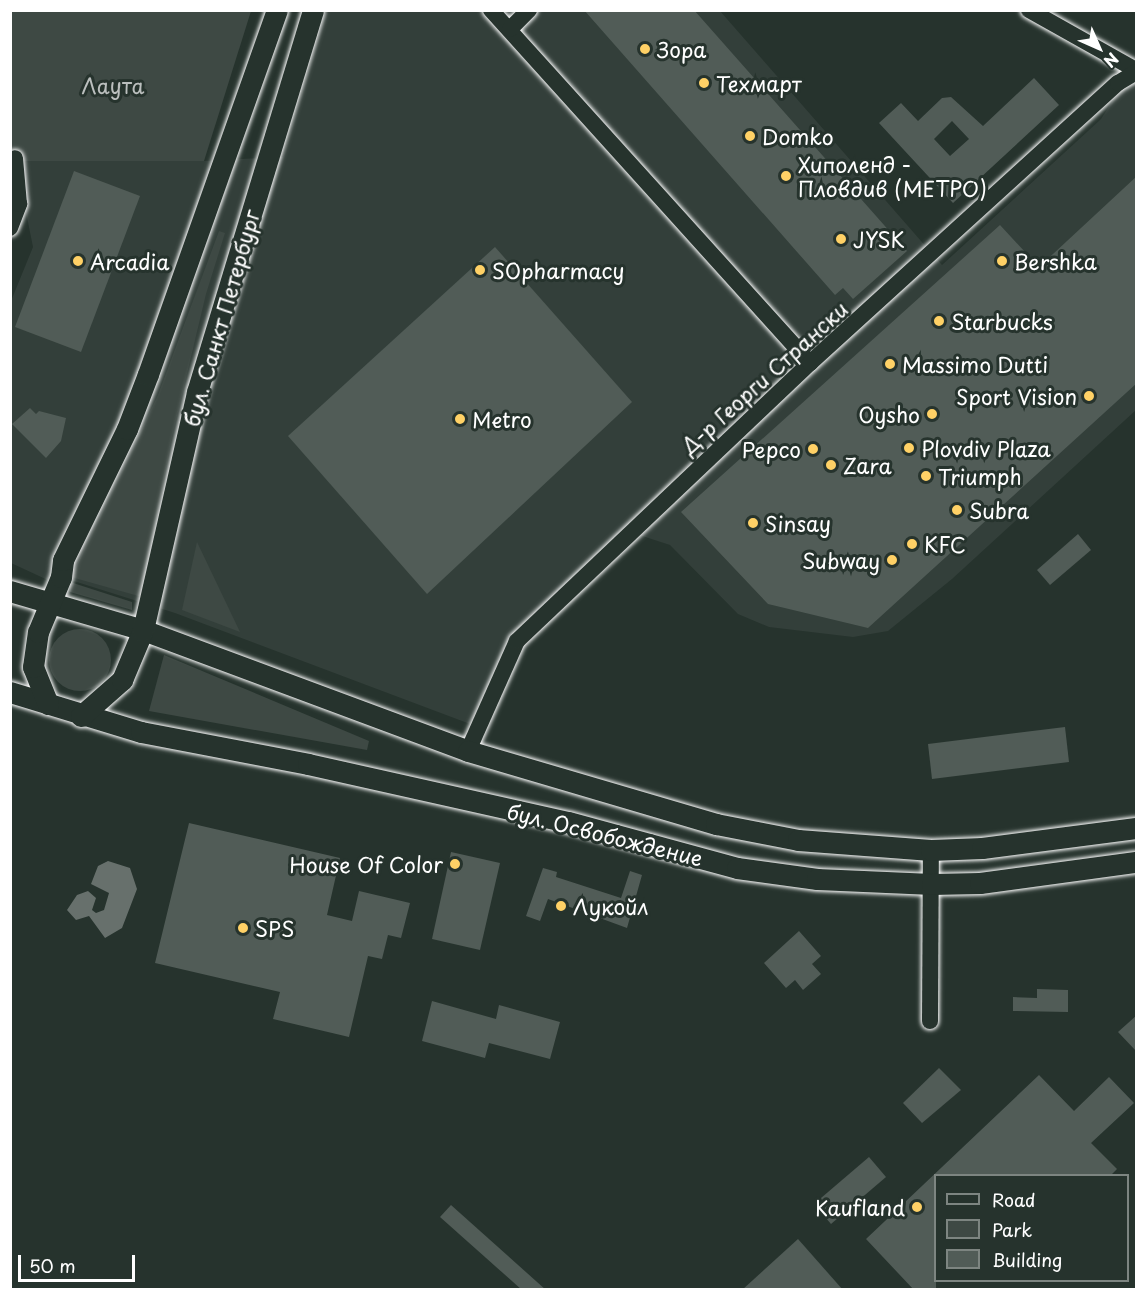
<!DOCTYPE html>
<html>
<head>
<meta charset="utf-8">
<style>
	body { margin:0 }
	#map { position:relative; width:1147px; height:1300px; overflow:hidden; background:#26332d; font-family:"Playpen Sans",sans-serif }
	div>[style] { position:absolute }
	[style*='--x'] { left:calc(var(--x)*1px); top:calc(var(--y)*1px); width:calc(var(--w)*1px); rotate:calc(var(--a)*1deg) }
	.built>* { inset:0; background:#333f3a }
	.green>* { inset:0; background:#3e4944 }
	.round { border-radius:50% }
	.water>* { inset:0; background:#67706c }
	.building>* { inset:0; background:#515c57 }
	.roads { filter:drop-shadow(0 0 2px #fff) drop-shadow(0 0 2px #fff) }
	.minor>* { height:16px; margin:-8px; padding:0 8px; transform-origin:8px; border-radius:8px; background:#26332d }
	.major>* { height:21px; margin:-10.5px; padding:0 10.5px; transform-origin:10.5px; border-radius:10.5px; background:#26332d }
	.dots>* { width:16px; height:16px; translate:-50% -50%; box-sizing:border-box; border:3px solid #26332d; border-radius:50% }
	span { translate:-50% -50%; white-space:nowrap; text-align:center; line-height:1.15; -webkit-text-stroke:6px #26332d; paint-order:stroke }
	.poi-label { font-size:21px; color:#fff }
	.left { translate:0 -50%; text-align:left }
	.right { translate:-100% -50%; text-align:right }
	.park-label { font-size:21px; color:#bbbfbe }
	.street-label { font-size:21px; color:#fff }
	.frame { position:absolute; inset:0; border:12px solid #fff; pointer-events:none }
	.legend { position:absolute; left:934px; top:1174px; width:195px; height:108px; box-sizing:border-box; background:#26332d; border:2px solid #7d8581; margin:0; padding:8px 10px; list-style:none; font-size:18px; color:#fff }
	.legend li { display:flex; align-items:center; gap:12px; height:30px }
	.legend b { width:30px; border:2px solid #7d8581 }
	.north { position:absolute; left:1069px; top:18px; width:60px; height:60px; -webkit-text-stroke:4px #26332d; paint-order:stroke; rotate:135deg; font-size:16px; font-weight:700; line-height:24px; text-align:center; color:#fff }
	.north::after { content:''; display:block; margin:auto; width:21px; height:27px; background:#fff; clip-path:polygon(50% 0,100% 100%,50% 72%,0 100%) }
	.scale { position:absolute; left:18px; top:1255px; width:117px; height:27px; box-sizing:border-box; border:3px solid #fff; border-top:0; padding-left:8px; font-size:18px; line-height:21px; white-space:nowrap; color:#fff; -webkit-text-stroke:4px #26332d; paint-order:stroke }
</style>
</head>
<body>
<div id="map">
	<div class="built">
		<div style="clip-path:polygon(326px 11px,720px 11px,942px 265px,1101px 119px,1136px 65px,1136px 410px,952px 579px,888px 631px,853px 637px,769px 627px,738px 614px,670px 545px,630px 532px,517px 641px,478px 727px,175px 613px,61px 577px,52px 582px,11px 563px,11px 301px,33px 247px,15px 158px,203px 161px,283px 157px)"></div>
	</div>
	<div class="green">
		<div style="clip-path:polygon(11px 11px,251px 11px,204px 161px,11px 161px)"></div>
		<div style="clip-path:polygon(219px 231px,225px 233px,206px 294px,171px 441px,142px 597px,71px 577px,158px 395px)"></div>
		<div style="clip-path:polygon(197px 542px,240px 632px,182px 610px)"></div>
		<div style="clip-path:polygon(70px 582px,132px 602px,132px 610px,70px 592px)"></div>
		<div class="round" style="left:49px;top:629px;width:62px;height:62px"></div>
		<div style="clip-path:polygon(164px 655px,369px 741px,367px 750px,149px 711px)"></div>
	</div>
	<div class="water">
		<div style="clip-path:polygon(108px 861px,130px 868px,137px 889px,122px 928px,105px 938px,89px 916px,76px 920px,67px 910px,77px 895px,88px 891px,96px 898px,92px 910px,96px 913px,104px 910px,109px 893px,91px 884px,98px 866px)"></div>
	</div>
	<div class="building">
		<div style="clip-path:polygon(584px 10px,694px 10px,907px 251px,853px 299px,843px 288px,835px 295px)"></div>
		<div style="clip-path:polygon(evenodd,1034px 78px,1059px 105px,953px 203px,879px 123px,901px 103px,918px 121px,942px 98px,951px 97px,983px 126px,1034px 78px,952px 121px,969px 139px,950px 156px,934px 139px,952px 121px)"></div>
		<div style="clip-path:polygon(74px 171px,140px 196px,81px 352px,15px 327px)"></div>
		<div style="clip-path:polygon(1137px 176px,1137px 383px,868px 628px,768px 604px,681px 512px,1000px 225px,1039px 267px)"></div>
		<div style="clip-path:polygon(495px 247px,632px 402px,427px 594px,288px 436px)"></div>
		<div style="clip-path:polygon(30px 408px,36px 414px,39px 411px,66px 418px,61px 441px,46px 458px,12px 424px)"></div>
		<div style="clip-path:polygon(1078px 534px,1091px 550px,1050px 585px,1037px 570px)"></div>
		<div style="clip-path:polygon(1065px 727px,1069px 762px,932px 779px,928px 744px)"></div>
		<div style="clip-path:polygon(189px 823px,340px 858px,327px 915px,352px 921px,359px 891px,410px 903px,401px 938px,388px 935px,382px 959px,368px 956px,349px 1037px,273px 1019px,280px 992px,155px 963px)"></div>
		<div style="clip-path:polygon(451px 852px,500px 863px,480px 950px,432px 939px)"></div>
		<div style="clip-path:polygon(543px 868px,557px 872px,556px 877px,621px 898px,630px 871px,642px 875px,627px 928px,548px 899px,540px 921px,526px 916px)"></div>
		<div style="clip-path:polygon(799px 931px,821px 956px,812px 964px,821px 974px,803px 990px,795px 980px,786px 988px,764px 963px)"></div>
		<div style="clip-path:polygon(1037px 989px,1068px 990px,1068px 1012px,1013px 1011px,1013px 997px,1037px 998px)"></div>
		<div style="clip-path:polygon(432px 1001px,496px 1019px,499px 1005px,560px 1022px,550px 1059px,489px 1043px,485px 1058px,422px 1041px)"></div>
		<div style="clip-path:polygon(1137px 1015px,1137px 1052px,1118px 1032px)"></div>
		<div style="clip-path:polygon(939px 1068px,961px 1090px,922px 1123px,903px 1103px)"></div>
		<div style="clip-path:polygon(1039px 1075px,1074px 1111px,1109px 1077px,1134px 1103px,1091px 1143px,1117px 1169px,1110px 1176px,936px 1176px,936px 1290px,914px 1290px,866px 1239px)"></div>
		<div style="clip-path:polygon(869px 1157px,886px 1177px,831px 1224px,814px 1204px)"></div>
		<div style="clip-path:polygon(451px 1205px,546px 1290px,522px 1290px,440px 1217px)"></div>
		<div style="clip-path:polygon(798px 1239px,843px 1290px,742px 1290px)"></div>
	</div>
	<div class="roads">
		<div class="minor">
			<div style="--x:491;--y:10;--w:476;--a:47.9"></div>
			<div style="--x:1029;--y:10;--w:123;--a:29.3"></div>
			<div style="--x:510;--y:29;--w:27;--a:-45"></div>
			<div style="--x:10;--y:228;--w:26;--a:-69"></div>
			<div style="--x:19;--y:204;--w:46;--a:-95"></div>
			<div style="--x:468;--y:751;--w:120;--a:-66"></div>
			<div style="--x:517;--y:641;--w:404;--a:-43.5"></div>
			<div style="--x:810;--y:363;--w:416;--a:-42.3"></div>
			<div style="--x:1118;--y:83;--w:21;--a:-31"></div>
			<div style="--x:930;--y:1021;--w:171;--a:-89.7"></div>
		</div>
		<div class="major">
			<div style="--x:10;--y:591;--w:139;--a:16.3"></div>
			<div style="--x:143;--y:630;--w:347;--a:20.4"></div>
			<div style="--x:468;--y:751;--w:259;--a:16.4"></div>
			<div style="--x:716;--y:824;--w:84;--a:11"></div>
			<div style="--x:798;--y:840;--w:133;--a:4.3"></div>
			<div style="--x:931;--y:850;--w:51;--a:-2.2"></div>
			<div style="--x:982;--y:848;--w:155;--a:-7.4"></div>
			<div style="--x:10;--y:692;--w:137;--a:17"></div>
			<div style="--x:141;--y:732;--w:170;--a:10.8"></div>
			<div style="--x:308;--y:764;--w:266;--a:12.6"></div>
			<div style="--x:568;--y:822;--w:175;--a:15.2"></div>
			<div style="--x:737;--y:868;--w:81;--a:7.8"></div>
			<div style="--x:817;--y:879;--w:115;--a:2.5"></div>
			<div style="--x:932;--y:884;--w:48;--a:-1.2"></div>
			<div style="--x:980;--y:883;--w:157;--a:-7.7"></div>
			<div style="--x:48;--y:704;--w:40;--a:-112"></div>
			<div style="--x:33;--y:667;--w:35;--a:-82"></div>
			<div style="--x:38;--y:632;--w:60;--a:-67.3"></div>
			<div style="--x:61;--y:577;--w:17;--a:-83"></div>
			<div style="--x:63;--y:560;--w:146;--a:-64"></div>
			<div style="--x:127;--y:429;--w:59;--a:-69.1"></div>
			<div style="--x:148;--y:374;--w:386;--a:-70.5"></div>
			<div style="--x:81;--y:716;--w:55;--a:-41.3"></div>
			<div style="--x:122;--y:680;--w:54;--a:-67.2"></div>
			<div style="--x:143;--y:630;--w:244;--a:-77.2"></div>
			<div style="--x:197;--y:392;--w:399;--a:-73.1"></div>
		</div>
	</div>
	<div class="dots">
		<div style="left:645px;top:49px;background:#ffd166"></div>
		<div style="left:704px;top:83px;background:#ffd166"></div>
		<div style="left:750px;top:136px;background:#ffd166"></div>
		<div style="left:786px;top:176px;background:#ffd166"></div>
		<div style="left:841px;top:239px;background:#ffd166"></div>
		<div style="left:78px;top:261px;background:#ffd166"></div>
		<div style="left:1002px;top:261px;background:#ffd166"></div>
		<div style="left:480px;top:270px;background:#ffd166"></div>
		<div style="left:939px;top:321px;background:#ffd166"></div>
		<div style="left:890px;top:364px;background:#ffd166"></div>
		<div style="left:1089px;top:396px;background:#ffd166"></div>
		<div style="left:932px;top:414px;background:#ffd166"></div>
		<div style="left:460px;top:419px;background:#ffd166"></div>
		<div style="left:909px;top:448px;background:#ffd166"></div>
		<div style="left:813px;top:449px;background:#ffd166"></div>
		<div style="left:831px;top:465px;background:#ffd166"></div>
		<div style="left:926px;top:476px;background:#ffd166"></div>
		<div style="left:957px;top:510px;background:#ffd166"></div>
		<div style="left:753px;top:523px;background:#ffd166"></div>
		<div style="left:912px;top:544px;background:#ffd166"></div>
		<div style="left:892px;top:560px;background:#ffd166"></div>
		<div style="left:455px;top:864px;background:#ffd166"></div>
		<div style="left:561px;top:906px;background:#ffd166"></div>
		<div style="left:243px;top:928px;background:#ffd166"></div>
		<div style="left:917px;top:1207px;background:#ffd166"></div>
	</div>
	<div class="poi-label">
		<span class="left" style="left:657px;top:49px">Зора</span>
		<span class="left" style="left:716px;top:83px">Техмарт</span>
		<span class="left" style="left:762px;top:136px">Domko</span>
		<span class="left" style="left:798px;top:176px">Хиполенд -<br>Пловдив (МЕТРО)</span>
		<span class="left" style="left:853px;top:239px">JYSK</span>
		<span class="left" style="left:90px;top:261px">Arcadia</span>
		<span class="left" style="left:1014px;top:261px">Bershka</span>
		<span class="left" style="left:492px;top:270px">SOpharmacy</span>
		<span class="left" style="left:951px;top:321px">Starbucks</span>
		<span class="left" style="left:902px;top:364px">Massimo Dutti</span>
		<span class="right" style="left:1077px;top:396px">Sport Vision</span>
		<span class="right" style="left:920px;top:414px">Oysho</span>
		<span class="left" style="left:472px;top:419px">Metro</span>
		<span class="left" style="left:921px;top:448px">Plovdiv Plaza</span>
		<span class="right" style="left:801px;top:449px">Pepco</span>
		<span class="left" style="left:843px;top:465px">Zara</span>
		<span class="left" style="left:938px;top:476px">Triumph</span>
		<span class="left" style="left:969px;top:510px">Subra</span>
		<span class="left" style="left:765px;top:523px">Sinsay</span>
		<span class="left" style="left:924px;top:544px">KFC</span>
		<span class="right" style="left:880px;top:560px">Subway</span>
		<span class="right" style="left:443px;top:864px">House Of Color</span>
		<span class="left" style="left:573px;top:906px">Лукойл</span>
		<span class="left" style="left:255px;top:928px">SPS</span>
		<span class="right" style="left:905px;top:1207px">Kaufland</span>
	</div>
	<div class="park-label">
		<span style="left:113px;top:85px">Лаута</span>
	</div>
	<div class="street-label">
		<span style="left:221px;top:318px;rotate:-74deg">бул. Санкт Петербург</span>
		<span style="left:764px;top:377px;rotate:-42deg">Д-р Георги Странски</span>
		<span style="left:605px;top:834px;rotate:14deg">бул. Освобождение</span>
	</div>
	<div class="frame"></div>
	<ul class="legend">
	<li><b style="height:8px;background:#26332d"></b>Road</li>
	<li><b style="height:16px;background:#3e4944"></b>Park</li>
	<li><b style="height:16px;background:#515c57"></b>Building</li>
	</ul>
	<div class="north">N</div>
	<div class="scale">50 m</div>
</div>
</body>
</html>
